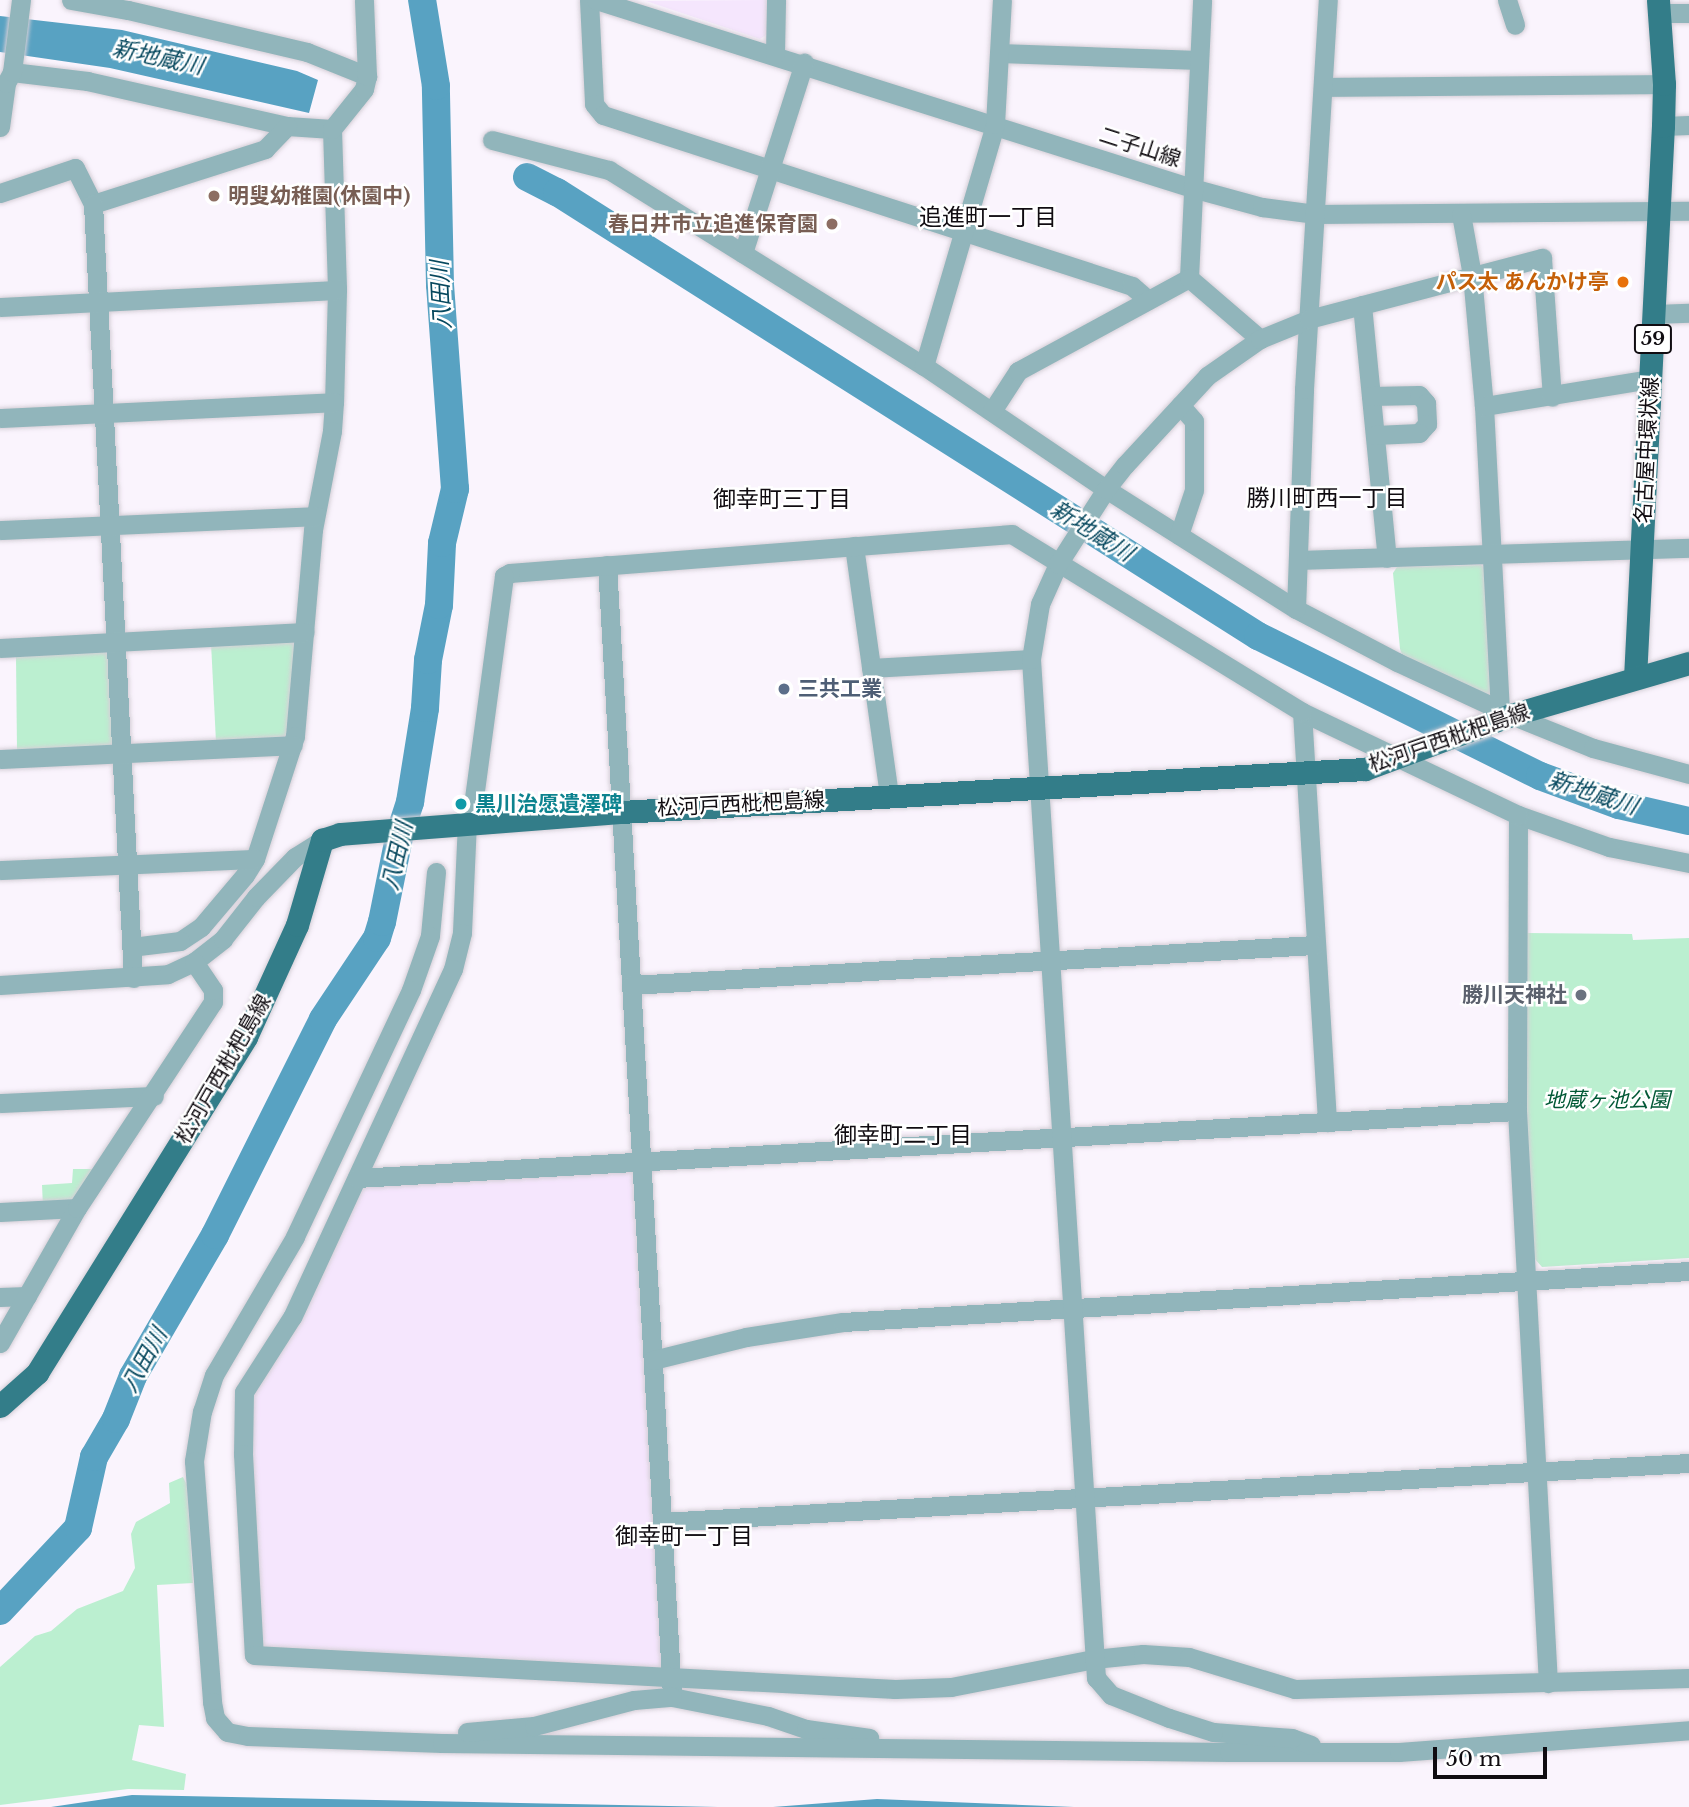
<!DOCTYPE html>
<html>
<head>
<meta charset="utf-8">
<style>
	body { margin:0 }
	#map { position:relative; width:1689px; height:1807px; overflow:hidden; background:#faf4fd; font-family:"Libre Baskerville","Noto Sans JP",serif }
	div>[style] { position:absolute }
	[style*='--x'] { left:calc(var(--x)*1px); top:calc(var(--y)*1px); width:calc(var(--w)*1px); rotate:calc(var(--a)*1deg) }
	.built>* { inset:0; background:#f5e6fd }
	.green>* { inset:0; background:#bbefd0 }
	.water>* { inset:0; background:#58a2c2 }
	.river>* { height:28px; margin:-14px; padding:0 14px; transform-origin:14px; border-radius:14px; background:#58a2c2 }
	.roads { filter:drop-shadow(0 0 2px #d5cfd7) drop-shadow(0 0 2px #d5cfd7) }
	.minor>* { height:19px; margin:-9.5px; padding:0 9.5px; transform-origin:9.5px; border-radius:9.5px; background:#91b5bb }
	.major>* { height:23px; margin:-11.5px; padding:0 11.5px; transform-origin:11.5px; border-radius:11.5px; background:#337d89 }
	.dots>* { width:19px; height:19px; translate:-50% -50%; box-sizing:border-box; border:4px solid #fff; border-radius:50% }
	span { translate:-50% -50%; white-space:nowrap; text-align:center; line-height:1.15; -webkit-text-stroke:5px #fff; paint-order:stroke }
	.shield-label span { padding:2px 5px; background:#fff; border:2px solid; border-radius:5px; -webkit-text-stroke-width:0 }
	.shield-label { font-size:19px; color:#100c11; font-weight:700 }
	.street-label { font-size:21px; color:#100c11 }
	.education-label { font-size:21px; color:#785e54; font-weight:700 }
	.left { translate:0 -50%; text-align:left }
	.right { translate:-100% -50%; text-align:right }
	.food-label { font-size:21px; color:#c56008; font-weight:700 }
	.service-label { font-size:21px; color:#4e5e75; font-weight:700 }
	.culture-label { font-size:21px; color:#0d838f; font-weight:700 }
	.worship-label { font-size:21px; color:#5b616d; font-weight:700 }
	.park-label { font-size:21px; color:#025936; font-style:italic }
	.water-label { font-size:23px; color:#06485e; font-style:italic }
	.neighbourhood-label { font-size:23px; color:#100c11 }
	.scale { position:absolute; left:1433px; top:1747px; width:114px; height:32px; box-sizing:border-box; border:4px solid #100c11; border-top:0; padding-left:9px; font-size:21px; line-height:24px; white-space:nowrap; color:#100c11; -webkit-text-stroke:5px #fff; paint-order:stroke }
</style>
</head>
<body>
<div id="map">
	<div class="built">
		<div style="clip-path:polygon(770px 0,770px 32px,760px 39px,646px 1px)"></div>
		<div style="clip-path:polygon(627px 1169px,632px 1175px,662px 1667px,656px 1672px,266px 1649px,261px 1644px,248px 1465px,251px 1392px,359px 1190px,364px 1185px)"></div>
	</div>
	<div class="green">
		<div style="clip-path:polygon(1481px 565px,1486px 569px,1493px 697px,1404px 660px,1400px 649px,1393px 573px,1397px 567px)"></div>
		<div style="clip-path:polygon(292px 641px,297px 646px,290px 733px,284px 738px,216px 742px,211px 643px)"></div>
		<div style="clip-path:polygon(110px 650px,115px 746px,17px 750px,16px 657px)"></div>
		<div style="clip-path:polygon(1526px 933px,1632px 934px,1633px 940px,1689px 938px,1689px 1258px,1542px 1267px,1534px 1258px,1525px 1110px)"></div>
		<div style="clip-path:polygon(73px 1169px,97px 1169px,75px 1207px,43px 1207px,42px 1185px,72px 1183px)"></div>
		<div style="clip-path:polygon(183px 1477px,187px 1485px,193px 1583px,157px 1585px,164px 1727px,139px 1725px,132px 1760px,186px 1774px,184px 1790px,128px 1789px,0 1805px,0 1667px,35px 1636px,51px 1631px,77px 1609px,123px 1591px,135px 1568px,131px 1534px,136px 1522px,170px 1503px,169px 1483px)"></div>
	</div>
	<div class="water">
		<div style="clip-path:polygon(0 16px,122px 30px,297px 71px,318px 80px,309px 113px,110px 68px,0 52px)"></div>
		<div style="clip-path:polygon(132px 1795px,718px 1807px,51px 1807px)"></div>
		<div style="clip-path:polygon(877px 1799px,1074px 1807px,773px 1807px)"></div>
	</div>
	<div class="river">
		<div style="--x:527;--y:177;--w:34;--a:27"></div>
		<div style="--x:557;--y:192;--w:830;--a:32.35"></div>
		<div style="--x:1258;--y:636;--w:315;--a:26.4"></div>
		<div style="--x:1540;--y:776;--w:84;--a:20.2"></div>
		<div style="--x:1619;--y:805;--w:72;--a:12.9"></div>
		<div style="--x:0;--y:1611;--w:114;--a:-46.8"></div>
		<div style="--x:78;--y:1528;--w:73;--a:-77.3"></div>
		<div style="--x:94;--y:1457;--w:44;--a:-59.9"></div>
		<div style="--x:116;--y:1419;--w:46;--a:-68.4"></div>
		<div style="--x:133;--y:1376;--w:163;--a:-59.8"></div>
		<div style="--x:215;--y:1235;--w:241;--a:-63.4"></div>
		<div style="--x:323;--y:1019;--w:97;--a:-56.3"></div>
		<div style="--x:377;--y:938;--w:17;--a:-73"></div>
		<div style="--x:382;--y:922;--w:91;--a:-78.6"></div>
		<div style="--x:400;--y:833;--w:33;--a:-72"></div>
		<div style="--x:410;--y:802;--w:95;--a:-80.9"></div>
		<div style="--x:425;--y:708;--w:48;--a:-86.4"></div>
		<div style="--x:428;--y:660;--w:56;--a:-78.7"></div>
		<div style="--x:439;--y:605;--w:62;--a:-87.2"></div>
		<div style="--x:442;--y:543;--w:56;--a:-76.5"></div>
		<div style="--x:455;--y:489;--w:205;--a:-94.2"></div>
		<div style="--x:440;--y:285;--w:199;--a:-91.2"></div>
		<div style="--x:436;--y:86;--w:87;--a:-99.2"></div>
	</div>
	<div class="roads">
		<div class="minor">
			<div style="--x:71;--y:0;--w:58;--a:10"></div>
			<div style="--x:128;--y:10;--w:184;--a:13.2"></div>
			<div style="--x:307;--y:52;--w:65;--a:21.8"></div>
			<div style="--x:589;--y:0;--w:104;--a:87.2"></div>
			<div style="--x:594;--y:104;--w:14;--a:51"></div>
			<div style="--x:603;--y:115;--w:556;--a:17.91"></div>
			<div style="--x:1132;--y:286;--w:21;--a:41"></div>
			<div style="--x:596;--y:0;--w:625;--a:17.51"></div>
			<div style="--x:1192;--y:188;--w:73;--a:15.2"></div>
			<div style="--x:1262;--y:207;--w:54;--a:7.4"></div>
			<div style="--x:1316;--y:214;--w:373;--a:-0.5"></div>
			<div style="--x:1507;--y:0;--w:26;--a:72"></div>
			<div style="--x:1660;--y:13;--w:29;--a:0"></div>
			<div style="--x:999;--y:53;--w:200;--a:2"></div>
			<div style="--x:775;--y:54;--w:54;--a:-88.9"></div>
			<div style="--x:12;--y:72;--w:76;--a:6.8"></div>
			<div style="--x:87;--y:81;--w:205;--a:12.7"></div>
			<div style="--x:287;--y:126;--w:45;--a:3.8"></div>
			<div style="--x:332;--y:129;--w:161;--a:88.2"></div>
			<div style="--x:337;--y:290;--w:112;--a:91.5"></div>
			<div style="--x:334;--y:402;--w:29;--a:94"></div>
			<div style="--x:332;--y:431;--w:101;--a:100.9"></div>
			<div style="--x:313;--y:530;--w:207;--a:95"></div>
			<div style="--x:295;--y:736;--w:129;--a:108"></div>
			<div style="--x:255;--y:859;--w:19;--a:122"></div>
			<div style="--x:245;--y:875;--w:68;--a:130.2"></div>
			<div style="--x:201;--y:927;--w:25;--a:146"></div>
			<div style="--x:180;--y:941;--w:48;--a:172.9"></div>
			<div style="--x:1324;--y:87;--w:340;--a:-0.5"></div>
			<div style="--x:1663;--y:126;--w:26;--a:-2"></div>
			<div style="--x:0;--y:127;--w:44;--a:-82.2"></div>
			<div style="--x:6;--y:83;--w:13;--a:-61"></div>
			<div style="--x:12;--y:72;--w:73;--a:-82.9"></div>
			<div style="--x:332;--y:129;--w:51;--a:-51.3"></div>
			<div style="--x:364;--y:89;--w:13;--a:-77"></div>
			<div style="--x:367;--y:76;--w:76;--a:-92.3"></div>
			<div style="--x:492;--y:140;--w:121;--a:14.4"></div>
			<div style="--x:609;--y:170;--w:371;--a:31.9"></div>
			<div style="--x:924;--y:366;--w:220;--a:34.1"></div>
			<div style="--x:1106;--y:489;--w:225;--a:32.3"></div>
			<div style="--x:1296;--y:609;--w:114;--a:27.7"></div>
			<div style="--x:1397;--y:662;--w:126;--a:24.9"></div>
			<div style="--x:1511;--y:715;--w:88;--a:21.9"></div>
			<div style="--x:1593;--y:748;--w:99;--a:15.2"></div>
			<div style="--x:0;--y:193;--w:79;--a:-18.4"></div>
			<div style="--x:75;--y:168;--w:40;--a:63.4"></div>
			<div style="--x:93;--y:204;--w:181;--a:-17.7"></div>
			<div style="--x:265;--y:149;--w:32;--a:-46"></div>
			<div style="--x:93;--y:204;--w:775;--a:87.04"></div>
			<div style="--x:1461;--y:214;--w:62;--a:79.8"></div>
			<div style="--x:1472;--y:275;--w:132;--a:84.8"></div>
			<div style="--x:1484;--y:406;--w:304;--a:87"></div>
			<div style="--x:743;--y:253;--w:200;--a:-72.2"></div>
			<div style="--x:1189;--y:278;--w:278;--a:-87.3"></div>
			<div style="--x:1362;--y:305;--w:254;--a:84.4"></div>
			<div style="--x:0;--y:307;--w:337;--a:-2.9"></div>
			<div style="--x:1654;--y:314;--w:35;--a:-2"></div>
			<div style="--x:924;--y:366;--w:252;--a:-73.6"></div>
			<div style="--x:995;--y:124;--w:124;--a:-86.8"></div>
			<div style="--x:1371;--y:396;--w:48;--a:-1.2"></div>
			<div style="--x:1419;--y:395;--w:11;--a:49"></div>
			<div style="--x:1426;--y:403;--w:21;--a:87"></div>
			<div style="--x:1427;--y:424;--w:12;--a:132"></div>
			<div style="--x:1419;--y:433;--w:44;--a:177.4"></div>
			<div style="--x:1484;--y:406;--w:169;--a:-9.2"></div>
			<div style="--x:992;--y:411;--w:48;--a:-57"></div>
			<div style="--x:1018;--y:371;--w:195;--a:-28.5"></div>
			<div style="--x:1189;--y:278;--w:94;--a:40.7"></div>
			<div style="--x:0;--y:418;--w:334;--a:-2.7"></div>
			<div style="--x:0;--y:530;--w:315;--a:-2.5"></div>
			<div style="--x:1179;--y:535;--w:47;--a:-71.6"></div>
			<div style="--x:1194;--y:490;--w:69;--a:-90"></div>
			<div style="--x:1194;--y:421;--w:21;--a:-131"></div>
			<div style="--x:854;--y:546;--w:251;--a:82"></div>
			<div style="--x:1299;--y:560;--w:390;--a:-1.8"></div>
			<div style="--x:607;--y:565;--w:1134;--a:86.71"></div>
			<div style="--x:672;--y:1697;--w:98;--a:11.2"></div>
			<div style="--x:768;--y:1716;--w:40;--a:18.9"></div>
			<div style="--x:806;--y:1729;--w:64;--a:8.1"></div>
			<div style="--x:1296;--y:609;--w:220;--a:-87.9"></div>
			<div style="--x:1304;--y:389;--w:390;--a:-86.5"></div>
			<div style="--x:0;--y:648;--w:305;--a:-3"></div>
			<div style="--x:871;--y:668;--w:160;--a:-3.2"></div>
			<div style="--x:1302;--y:712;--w:411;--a:86.5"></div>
			<div style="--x:0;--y:759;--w:293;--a:-2.7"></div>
			<div style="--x:1518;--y:815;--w:296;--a:90.2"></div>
			<div style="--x:1517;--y:1111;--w:573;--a:86.9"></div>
			<div style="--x:1689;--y:863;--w:82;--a:-168.7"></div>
			<div style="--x:1609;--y:847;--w:96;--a:-160.6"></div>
			<div style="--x:1518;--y:815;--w:239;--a:-154.5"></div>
			<div style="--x:1302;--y:712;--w:340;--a:-148.5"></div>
			<div style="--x:1012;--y:534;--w:504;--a:175.56"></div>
			<div style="--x:510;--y:573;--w:7;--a:153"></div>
			<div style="--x:504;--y:576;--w:232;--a:97.7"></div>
			<div style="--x:473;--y:806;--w:17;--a:111"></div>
			<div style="--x:467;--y:822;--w:111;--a:92.6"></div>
			<div style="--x:462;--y:933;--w:37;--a:104"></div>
			<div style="--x:453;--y:969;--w:383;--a:114.8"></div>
			<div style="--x:292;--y:1317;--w:89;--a:122.6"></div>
			<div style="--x:244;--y:1392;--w:62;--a:90.9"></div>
			<div style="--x:243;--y:1454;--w:201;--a:86.9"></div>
			<div style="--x:254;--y:1655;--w:642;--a:3.04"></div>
			<div style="--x:895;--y:1689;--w:56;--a:-2"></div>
			<div style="--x:951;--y:1687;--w:146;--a:-11.1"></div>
			<div style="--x:1094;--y:1659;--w:49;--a:-5.8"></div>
			<div style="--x:1143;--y:1654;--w:46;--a:3.7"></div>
			<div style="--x:1189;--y:1657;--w:111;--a:16.8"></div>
			<div style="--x:1295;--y:1689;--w:394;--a:-1.6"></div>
			<div style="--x:0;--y:870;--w:255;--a:-2.5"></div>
			<div style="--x:436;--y:872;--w:64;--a:95.4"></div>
			<div style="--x:430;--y:936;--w:57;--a:109.4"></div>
			<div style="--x:411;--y:990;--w:273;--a:115.2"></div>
			<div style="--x:295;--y:1237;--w:160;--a:120.4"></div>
			<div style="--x:214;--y:1375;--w:38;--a:108"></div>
			<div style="--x:202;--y:1411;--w:51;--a:99.1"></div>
			<div style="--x:194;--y:1461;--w:242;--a:85.7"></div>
			<div style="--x:212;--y:1702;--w:16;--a:79"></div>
			<div style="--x:215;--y:1718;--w:18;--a:49"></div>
			<div style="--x:227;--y:1732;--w:21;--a:11"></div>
			<div style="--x:248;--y:1736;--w:194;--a:2.1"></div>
			<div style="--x:442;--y:1743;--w:787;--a:0.66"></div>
			<div style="--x:1229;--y:1752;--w:170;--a:0"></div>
			<div style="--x:1399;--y:1752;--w:291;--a:-4.3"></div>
			<div style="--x:0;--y:985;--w:168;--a:-3.7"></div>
			<div style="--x:168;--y:974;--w:29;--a:-25"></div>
			<div style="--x:194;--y:962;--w:37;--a:-38"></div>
			<div style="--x:223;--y:939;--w:53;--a:-51.8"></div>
			<div style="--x:256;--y:897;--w:56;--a:-45.7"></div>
			<div style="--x:295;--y:857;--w:32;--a:-32"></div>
			<div style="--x:631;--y:985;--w:685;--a:-3.35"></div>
			<div style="--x:0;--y:1103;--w:154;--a:-2.6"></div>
			<div style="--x:357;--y:1178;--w:1162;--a:-3.31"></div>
			<div style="--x:0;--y:1212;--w:77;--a:-3"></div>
			<div style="--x:0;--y:1297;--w:27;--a:-2"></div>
			<div style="--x:0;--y:1343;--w:155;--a:-60.3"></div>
			<div style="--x:77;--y:1208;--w:247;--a:-56.6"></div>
			<div style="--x:213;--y:1002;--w:12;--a:-90"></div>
			<div style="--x:213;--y:990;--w:34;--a:-124"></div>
			<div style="--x:653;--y:1360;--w:96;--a:-13.9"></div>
			<div style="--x:746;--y:1337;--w:98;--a:-8.8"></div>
			<div style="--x:843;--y:1322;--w:848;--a:-3.45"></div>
			<div style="--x:662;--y:1522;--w:1029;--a:-3.29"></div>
			<div style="--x:467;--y:1732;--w:67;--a:-5.1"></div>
			<div style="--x:534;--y:1726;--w:103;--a:-14.6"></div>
			<div style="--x:634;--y:1700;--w:38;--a:-5"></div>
			<div style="--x:1311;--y:1745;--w:20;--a:-160"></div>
			<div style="--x:1292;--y:1738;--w:79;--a:-175.7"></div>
			<div style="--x:1213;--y:1732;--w:46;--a:-162.3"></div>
			<div style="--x:1169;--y:1718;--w:62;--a:-158.4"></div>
			<div style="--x:1111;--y:1695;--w:23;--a:-131"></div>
			<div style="--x:1096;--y:1678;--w:1021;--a:-93.65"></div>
			<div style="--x:1031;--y:659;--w:56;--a:-80.7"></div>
			<div style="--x:1040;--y:604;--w:44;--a:-65.8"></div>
			<div style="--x:1058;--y:564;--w:89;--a:-57.4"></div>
			<div style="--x:1106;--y:489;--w:31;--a:-52"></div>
			<div style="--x:1125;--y:465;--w:121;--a:-47.3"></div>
			<div style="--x:1207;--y:376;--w:65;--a:-34.9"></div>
			<div style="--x:1260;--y:339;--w:53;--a:-22.2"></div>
			<div style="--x:1309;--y:319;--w:241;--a:-14.7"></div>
			<div style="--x:1542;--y:258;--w:139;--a:85.9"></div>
		</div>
		<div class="major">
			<div style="--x:1635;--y:678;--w:553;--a:-87.1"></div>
			<div style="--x:1663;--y:126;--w:42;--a:-88.6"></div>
			<div style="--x:1664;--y:84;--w:84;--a:-94.1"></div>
			<div style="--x:0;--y:1406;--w:50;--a:-41.7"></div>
			<div style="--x:37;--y:1373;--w:396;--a:-58.1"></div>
			<div style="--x:246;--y:1037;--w:123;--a:-65.5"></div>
			<div style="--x:297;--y:925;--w:89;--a:-73.6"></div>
			<div style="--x:322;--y:840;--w:19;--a:-18"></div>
			<div style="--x:340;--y:834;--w:282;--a:-4.5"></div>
			<div style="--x:621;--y:812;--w:745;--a:-3.31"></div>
			<div style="--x:1365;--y:769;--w:156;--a:-20.3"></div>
			<div style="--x:1511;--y:715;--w:185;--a:-16.3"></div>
		</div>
	</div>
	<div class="dots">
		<div style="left:214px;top:196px;background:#8d6e63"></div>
		<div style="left:832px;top:224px;background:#8d6e63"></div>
		<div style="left:1623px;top:282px;background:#e8710a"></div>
		<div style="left:784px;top:689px;background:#5c6f8a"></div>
		<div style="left:461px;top:804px;background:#0f9aa8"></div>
		<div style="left:1581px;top:995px;background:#6b7280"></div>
	</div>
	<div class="shield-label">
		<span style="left:1653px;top:339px">59</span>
	</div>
	<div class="street-label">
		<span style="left:1140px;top:147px;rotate:18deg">二子山線</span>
		<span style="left:1647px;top:450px;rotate:-87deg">名古屋中環状線</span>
		<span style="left:1449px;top:738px;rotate:-19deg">松河戸西枇杷島線</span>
		<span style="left:741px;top:804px;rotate:-3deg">松河戸西枇杷島線</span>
		<span style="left:223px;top:1069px;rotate:-60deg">松河戸西枇杷島線</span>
	</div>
	<div class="education-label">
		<span class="left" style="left:228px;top:196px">明叟幼稚園(休園中)</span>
		<span class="right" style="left:818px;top:224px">春日井市立追進保育園</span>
	</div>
	<div class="food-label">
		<span class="right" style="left:1609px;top:282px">パス太 あんかけ亭</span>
	</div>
	<div class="service-label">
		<span class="left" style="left:798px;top:689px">三共工業</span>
	</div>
	<div class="culture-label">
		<span class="left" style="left:475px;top:804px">黒川治愿遺澤碑</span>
	</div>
	<div class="worship-label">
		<span class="right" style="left:1567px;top:995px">勝川天神社</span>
	</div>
	<div class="park-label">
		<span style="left:1607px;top:1100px">地蔵ヶ池公園</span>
	</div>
	<div class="water-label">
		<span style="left:158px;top:57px;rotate:12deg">新地蔵川</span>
		<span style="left:441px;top:295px;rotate:-93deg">八田川</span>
		<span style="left:1092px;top:531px;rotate:32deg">新地蔵川</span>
		<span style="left:1593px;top:793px;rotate:18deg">新地蔵川</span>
		<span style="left:397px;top:856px;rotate:-77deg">八田川</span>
		<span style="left:144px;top:1360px;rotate:-61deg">八田川</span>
	</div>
	<div class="neighbourhood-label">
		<span style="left:988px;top:217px">追進町一丁目</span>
		<span style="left:1327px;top:498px">勝川町西一丁目</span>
		<span style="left:782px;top:499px">御幸町三丁目</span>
		<span style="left:903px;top:1135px">御幸町二丁目</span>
		<span style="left:684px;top:1536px">御幸町一丁目</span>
	</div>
	<div class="scale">50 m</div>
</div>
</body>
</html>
